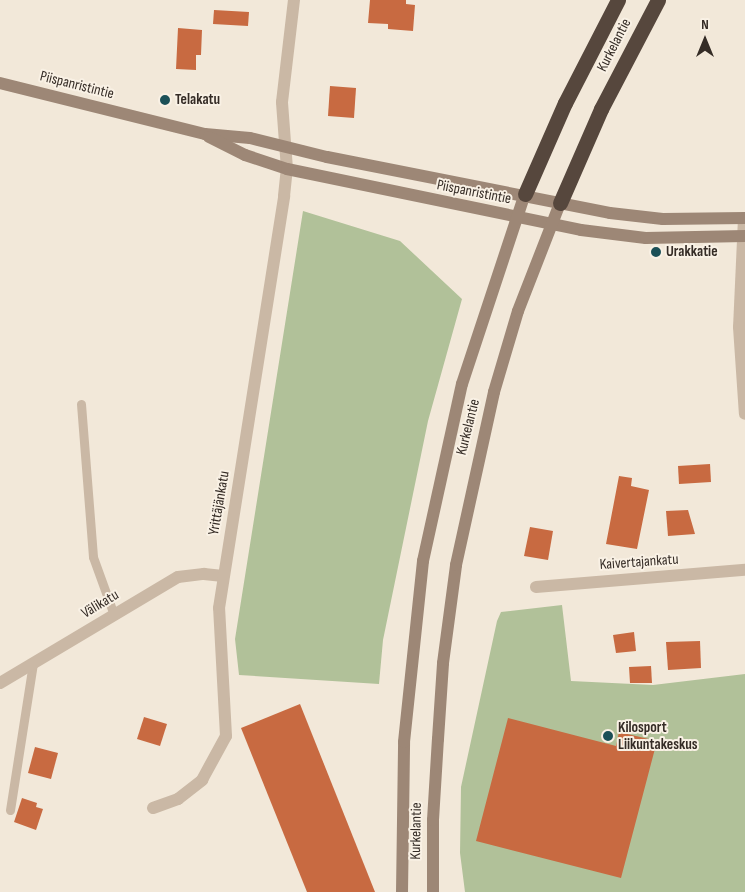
<!DOCTYPE html>
<html>
<head>
<meta charset="utf-8">
<style>
	body { margin:0 }
	#map { position:relative; width:745px; height:892px; overflow:hidden; background:#f2e8d9; font-family:"Sofia Sans Condensed",sans-serif }
	div>[style] { position:absolute }
	[style*='--x'] { left:calc(var(--x)*1px); top:calc(var(--y)*1px); width:calc(var(--w)*1px); rotate:calc(var(--a)*1deg) }
	.green>* { inset:0; background:#b1c199 }
	.building>* { inset:0; background:#c86a41 }
	.lane>* { height:9px; margin:-4.5px; padding:0 4.5px; transform-origin:4.5px; border-radius:4.5px; background:#cab8a5 }
	.street>* { height:12px; margin:-6px; padding:0 6px; transform-origin:6px; border-radius:6px; background:#cab8a5 }
	.secondary>* { height:12px; margin:-6px; padding:0 6px; transform-origin:6px; border-radius:6px; background:#9d8776 }
	.highway>* { height:15px; margin:-7.5px; padding:0 7.5px; transform-origin:7.5px; border-radius:7.5px; background:#56473d }
	.dots>* { width:14px; height:14px; translate:-50% -50%; box-sizing:border-box; border:2px solid #f9f1e5; border-radius:50% }
	span { translate:-50% -50%; white-space:nowrap; text-align:center; line-height:1.15; -webkit-text-stroke:4px #f9f1e5; paint-order:stroke }
	.street-label { font-size:15px; color:#352c26 }
	.poi-label { font-size:15px; color:#352c26; font-weight:700 }
	.left { translate:0 -50%; text-align:left }
	.north { position:absolute; left:680px; top:15px; width:50px; height:50px; -webkit-text-stroke:4px #f9f1e5; paint-order:stroke; rotate:0deg; font-size:14px; font-weight:700; line-height:20px; text-align:center; color:#352c26 }
	.north::after { content:''; display:block; margin:auto; width:18px; height:22px; background:#352c26; clip-path:polygon(50% 0,100% 100%,50% 72%,0 100%) }
</style>
</head>
<body>
<div id="map">
	<div class="green">
		<div style="clip-path:polygon(303px 211px,400px 241px,462px 299px,428px 421px,383px 640px,379px 684px,239px 675px,235px 639px)"></div>
		<div style="clip-path:polygon(562px 605px,571px 681px,653px 685px,745px 674px,745px 892px,465px 892px,460px 853px,461px 787px,497px 621px,501px 612px)"></div>
	</div>
	<div class="building">
		<div style="clip-path:polygon(370px 0,406px 0,406px 4px,415px 5px,413px 31px,388px 29px,388px 24px,368px 23px)"></div>
		<div style="clip-path:polygon(214px 10px,249px 12px,248px 26px,213px 24px)"></div>
		<div style="clip-path:polygon(178px 28px,202px 30px,201px 55px,196px 55px,196px 70px,176px 69px)"></div>
		<div style="clip-path:polygon(330px 86px,356px 88px,354px 118px,328px 116px)"></div>
		<div style="clip-path:polygon(710px 464px,711px 482px,679px 484px,678px 466px)"></div>
		<div style="clip-path:polygon(619px 476px,632px 478px,631px 486px,649px 490px,637px 549px,606px 544px)"></div>
		<div style="clip-path:polygon(688px 510px,695px 534px,668px 536px,666px 511px)"></div>
		<div style="clip-path:polygon(530px 527px,553px 531px,548px 560px,524px 556px)"></div>
		<div style="clip-path:polygon(634px 632px,636px 651px,616px 653px,613px 635px)"></div>
		<div style="clip-path:polygon(700px 641px,701px 668px,668px 670px,666px 642px)"></div>
		<div style="clip-path:polygon(651px 666px,652px 683px,630px 683px,629px 667px)"></div>
		<div style="clip-path:polygon(300px 704px,375px 892px,307px 892px,241px 728px)"></div>
		<div style="clip-path:polygon(144px 717px,167px 724px,160px 746px,137px 739px)"></div>
		<div style="clip-path:polygon(508px 718px,616px 746px,619px 732px,657px 741px,621px 878px,476px 841px)"></div>
		<div style="clip-path:polygon(35px 747px,58px 753px,51px 779px,28px 773px)"></div>
		<div style="clip-path:polygon(22px 798px,37px 803px,36px 807px,43px 809px,36px 830px,14px 822px)"></div>
	</div>
	<div class="lane">
		<div style="--x:81;--y:404;--w:153;--a:85.5"></div>
		<div style="--x:93;--y:557;--w:62;--a:70.1"></div>
		<div style="--x:10;--y:810;--w:149;--a:-81.1"></div>
	</div>
	<div class="street">
		<div style="--x:744;--y:218;--w:109;--a:92.6"></div>
		<div style="--x:739;--y:327;--w:87;--a:86.1"></div>
		<div style="--x:536;--y:587;--w:210;--a:-4.7"></div>
		<div style="--x:0;--y:683;--w:207;--a:-30.8"></div>
		<div style="--x:178;--y:577;--w:26;--a:-7"></div>
		<div style="--x:204;--y:574;--w:19;--a:6"></div>
		<div style="--x:153;--y:808;--w:27;--a:-20"></div>
		<div style="--x:178;--y:799;--w:31;--a:-38"></div>
		<div style="--x:202;--y:780;--w:50;--a:-61.4"></div>
		<div style="--x:226;--y:736;--w:128;--a:-93.1"></div>
		<div style="--x:219;--y:608;--w:417;--a:-81"></div>
		<div style="--x:284;--y:196;--w:27;--a:-84"></div>
		<div style="--x:287;--y:169;--w:67;--a:-94.3"></div>
		<div style="--x:282;--y:102;--w:103;--a:-83.3"></div>
	</div>
	<div class="secondary">
		<div style="--x:0;--y:83;--w:211;--a:14"></div>
		<div style="--x:205;--y:134;--w:45;--a:5.1"></div>
		<div style="--x:250;--y:138;--w:79;--a:13.9"></div>
		<div style="--x:327;--y:157;--w:288;--a:11.2"></div>
		<div style="--x:610;--y:213;--w:53;--a:6.5"></div>
		<div style="--x:663;--y:219;--w:82;--a:-0.7"></div>
		<div style="--x:209;--y:137;--w:40;--a:26.6"></div>
		<div style="--x:245;--y:155;--w:44;--a:18.4"></div>
		<div style="--x:287;--y:169;--w:300;--a:11.7"></div>
		<div style="--x:581;--y:230;--w:65;--a:7"></div>
		<div style="--x:646;--y:238;--w:99;--a:-1.2"></div>
		<div style="--x:402;--y:892;--w:150;--a:-89.2"></div>
		<div style="--x:404;--y:742;--w:182;--a:-84"></div>
		<div style="--x:423;--y:561;--w:181;--a:-77.6"></div>
		<div style="--x:462;--y:384;--w:200;--a:-71.7"></div>
		<div style="--x:433;--y:892;--w:72;--a:-90"></div>
		<div style="--x:433;--y:820;--w:81;--a:-86.5"></div>
		<div style="--x:438;--y:739;--w:76;--a:-86.2"></div>
		<div style="--x:443;--y:663;--w:99;--a:-82.4"></div>
		<div style="--x:456;--y:565;--w:177;--a:-77.6"></div>
		<div style="--x:494;--y:392;--w:84;--a:-73.5"></div>
		<div style="--x:518;--y:311;--w:116;--a:-68.7"></div>
	</div>
	<div class="highway">
		<div style="--x:525;--y:194;--w:99;--a:-66.3"></div>
		<div style="--x:565;--y:103;--w:116;--a:-62.8"></div>
		<div style="--x:560;--y:203;--w:103;--a:-66.4"></div>
		<div style="--x:601;--y:109;--w:123;--a:-62.4"></div>
	</div>
	<div class="dots">
		<div style="left:165px;top:100px;background:#1b5057"></div>
		<div style="left:656px;top:252px;background:#1b5057"></div>
		<div style="left:608px;top:736px;background:#1b5057"></div>
	</div>
	<div class="street-label">
		<span style="left:614px;top:45px;rotate:-63deg">Kurkelantie</span>
		<span style="left:77px;top:85px;rotate:14deg">Piispanristintie</span>
		<span style="left:474px;top:192px;rotate:11deg">Piispanristintie</span>
		<span style="left:468px;top:427px;rotate:-76deg">Kurkelantie</span>
		<span style="left:219px;top:503px;rotate:-80deg">Yrittäjänkatu</span>
		<span style="left:639px;top:562px;rotate:-4deg">Kaivertajankatu</span>
		<span style="left:100px;top:604px;rotate:-31deg">Välikatu</span>
		<span style="left:416px;top:831px;rotate:-89deg">Kurkelantie</span>
	</div>
	<div class="poi-label">
		<span class="left" style="left:175px;top:100px">Telakatu</span>
		<span class="left" style="left:666px;top:252px">Urakkatie</span>
		<span class="left" style="left:618px;top:736px">Kilosport<br>Liikuntakeskus</span>
	</div>
	<div class="north">N</div>
</div>
</body>
</html>
